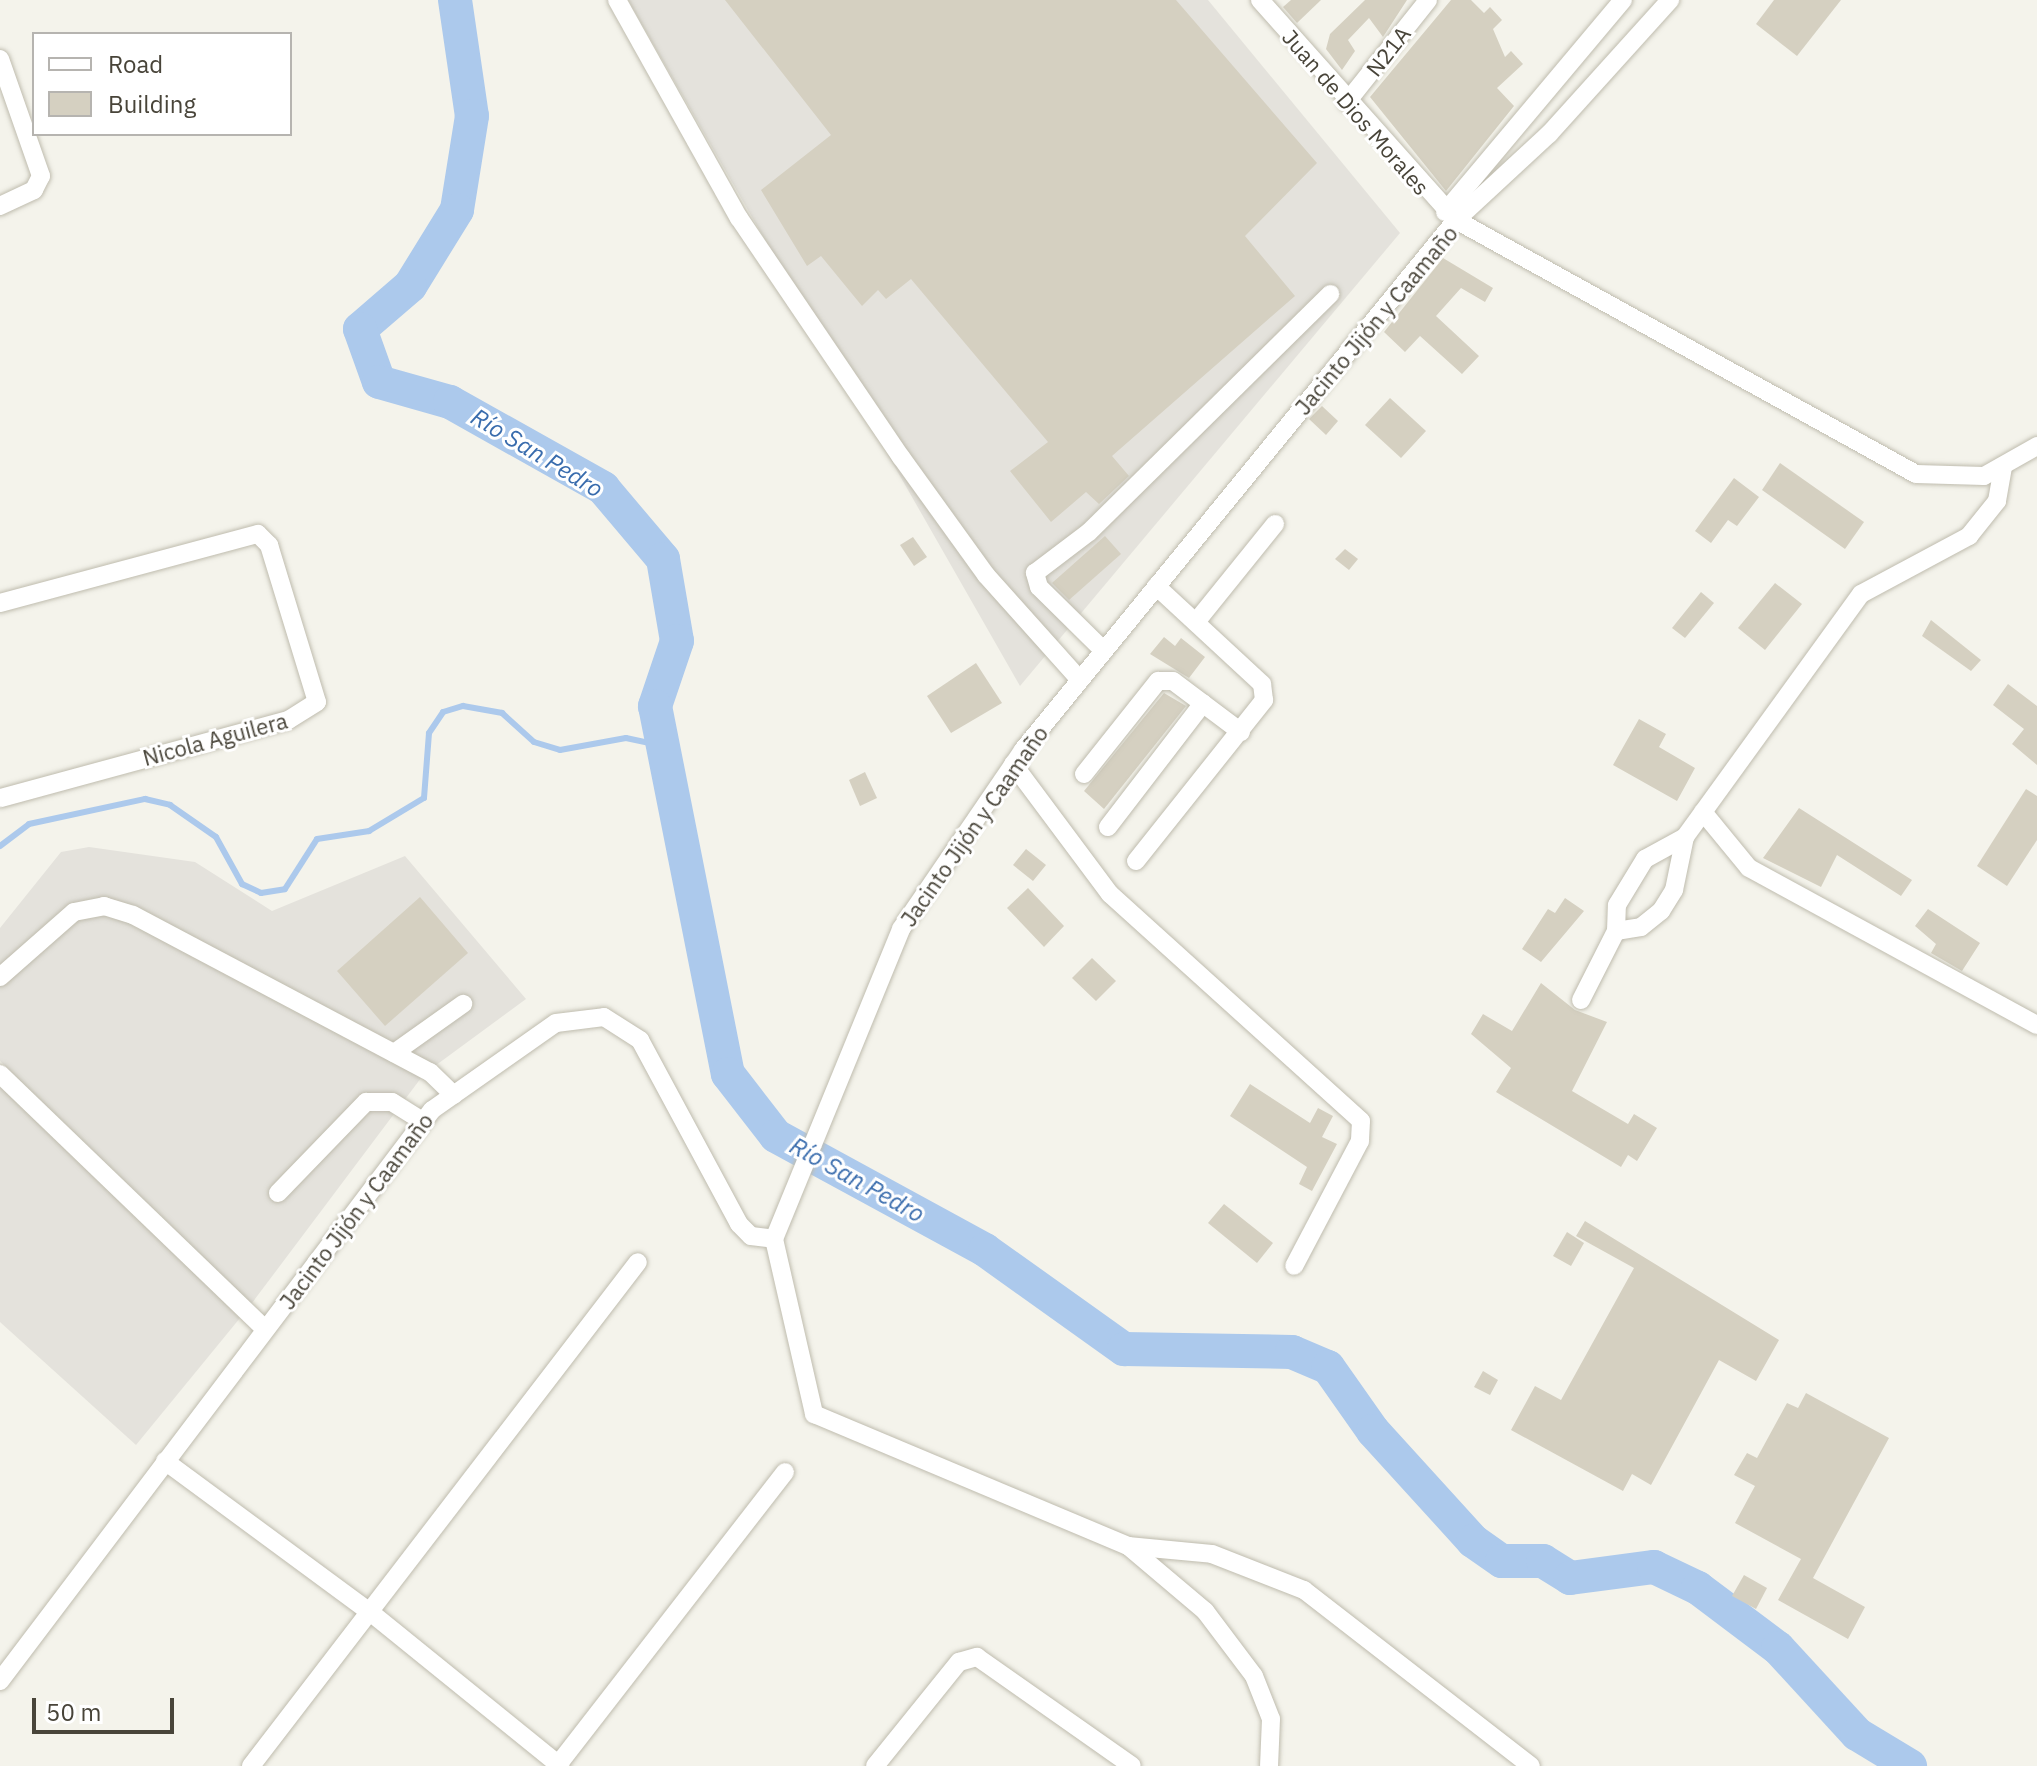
<!DOCTYPE html>
<html>
<head>
<meta charset="utf-8">
<style>
	body { margin:0 }
	#map { position:relative; width:2037px; height:1766px; overflow:hidden; background:#f4f3eb; font-family:"IBM Plex Sans",sans-serif }
	div>[style] { position:absolute }
	[style*='--x'] { left:calc(var(--x)*1px); top:calc(var(--y)*1px); width:calc(var(--w)*1px); rotate:calc(var(--a)*1deg) }
	.industrial>* { inset:0; background:#e4e2dc }
	.stream>* { height:6px; margin:-3px; padding:0 3px; transform-origin:3px; border-radius:3px; background:#acc9ec }
	.river>* { height:34px; margin:-17px; padding:0 17px; transform-origin:17px; border-radius:17px; background:#acc9ec }
	.building>* { inset:0; background:#d5d0c1 }
	.roads { filter:drop-shadow(0 0 2px #bfbcae) drop-shadow(0 0 2px #bfbcae) }
	.minor>* { height:18px; margin:-9px; padding:0 9px; transform-origin:9px; border-radius:9px; background:#fff }
	span { translate:-50% -50%; white-space:nowrap; text-align:center; line-height:1.15; -webkit-text-stroke:6px #fff; paint-order:stroke }
	.street-label { font-size:22px; color:#484439 }
	.water-label { font-size:24px; color:#396cad; font-style:italic }
	.legend { position:absolute; left:32px; top:32px; width:260px; height:104px; box-sizing:border-box; background:#fff; border:2px solid #b6b4b0; margin:0; padding:10px 14px; list-style:none; font-size:24px; color:#484439 }
	.legend li { display:flex; align-items:center; gap:16px; height:40px }
	.legend b { width:40px; border:2px solid #b6b4b0 }
	.scale { position:absolute; left:32px; top:1698px; width:142px; height:36px; box-sizing:border-box; border:4px solid #484439; border-top:0; padding-left:10px; font-size:24px; line-height:28px; white-space:nowrap; color:#484439; -webkit-text-stroke:6px #fff; paint-order:stroke }
</style>
</head>
<body>
<div id="map">
	<div class="industrial">
		<div style="clip-path:polygon(628px 0,1208px 0,1400px 233px,1020px 686px)"></div>
		<div style="clip-path:polygon(89px 847px,195px 862px,272px 911px,405px 856px,526px 999px,424px 1074px,249px 1307px,0 1061px,0 928px,61px 852px)"></div>
		<div style="clip-path:polygon(0 1080px,240px 1318px,136px 1445px,0 1322px)"></div>
	</div>
	<div class="stream">
		<div style="--x:0;--y:846;--w:36;--a:-37"></div>
		<div style="--x:29;--y:824;--w:119;--a:-12.2"></div>
		<div style="--x:145;--y:799;--w:26;--a:13"></div>
		<div style="--x:170;--y:805;--w:56;--a:34.8"></div>
		<div style="--x:216;--y:837;--w:54;--a:61"></div>
		<div style="--x:242;--y:884;--w:21;--a:25"></div>
		<div style="--x:261;--y:893;--w:24;--a:-9"></div>
		<div style="--x:285;--y:889;--w:59;--a:-57.4"></div>
		<div style="--x:317;--y:839;--w:53;--a:-8.7"></div>
		<div style="--x:369;--y:831;--w:64;--a:-31"></div>
		<div style="--x:424;--y:798;--w:65;--a:-85.6"></div>
		<div style="--x:429;--y:733;--w:25;--a:-56"></div>
		<div style="--x:443;--y:712;--w:21;--a:-17"></div>
		<div style="--x:463;--y:706;--w:40;--a:10"></div>
		<div style="--x:502;--y:713;--w:43;--a:42.2"></div>
		<div style="--x:534;--y:742;--w:27;--a:17"></div>
		<div style="--x:560;--y:750;--w:67;--a:-10.3"></div>
		<div style="--x:626;--y:738;--w:40;--a:12"></div>
	</div>
	<div class="river">
		<div style="--x:455;--y:0;--w:117;--a:81.7"></div>
		<div style="--x:472;--y:116;--w:95;--a:99.1"></div>
		<div style="--x:457;--y:210;--w:89;--a:121.7"></div>
		<div style="--x:410;--y:286;--w:66;--a:139.3"></div>
		<div style="--x:360;--y:329;--w:56;--a:70.3"></div>
		<div style="--x:379;--y:382;--w:74;--a:15.7"></div>
		<div style="--x:450;--y:402;--w:176;--a:29.3"></div>
		<div style="--x:603;--y:488;--w:93;--a:49.8"></div>
		<div style="--x:663;--y:559;--w:83;--a:80.3"></div>
		<div style="--x:677;--y:641;--w:69;--a:108.7"></div>
		<div style="--x:655;--y:706;--w:375;--a:78.8"></div>
		<div style="--x:728;--y:1074;--w:78;--a:52.3"></div>
		<div style="--x:776;--y:1136;--w:238;--a:28.6"></div>
		<div style="--x:985;--y:1250;--w:171;--a:35.5"></div>
		<div style="--x:1124;--y:1349;--w:168;--a:1"></div>
		<div style="--x:1292;--y:1352;--w:39;--a:23"></div>
		<div style="--x:1328;--y:1367;--w:78;--a:54.9"></div>
		<div style="--x:1373;--y:1431;--w:149;--a:47.7"></div>
		<div style="--x:1473;--y:1541;--w:35;--a:35"></div>
		<div style="--x:1502;--y:1561;--w:41;--a:0"></div>
		<div style="--x:1543;--y:1561;--w:32;--a:32"></div>
		<div style="--x:1570;--y:1578;--w:85;--a:-7.5"></div>
		<div style="--x:1654;--y:1567;--w:49;--a:25.5"></div>
		<div style="--x:1698;--y:1588;--w:100;--a:36.9"></div>
		<div style="--x:1778;--y:1648;--w:117;--a:47.4"></div>
		<div style="--x:1857;--y:1734;--w:62;--a:31.1"></div>
	</div>
	<div class="building">
		<div style="clip-path:polygon(725px 0,1176px 0,1317px 163px,1245px 236px,1295px 296px,1112px 456px,1129px 476px,1115px 489px,1099px 504px,1086px 492px,1051px 522px,1010px 471px,1048px 442px,911px 279px,886px 299px,878px 290px,862px 306px,821px 256px,807px 266px,761px 190px,831px 135px)"></div>
		<div style="clip-path:polygon(1291px 0,1321px 0,1297px 23px,1283px 7px)"></div>
		<div style="clip-path:polygon(1365px 0,1407px 0,1383px 37px,1369px 18px,1348px 40px,1355px 51px,1342px 70px,1326px 49px,1330px 34px)"></div>
		<div style="clip-path:polygon(1451px 0,1471px 0,1484px 13px,1490px 7px,1502px 20px,1493px 29px,1505px 57px,1511px 51px,1523px 64px,1497px 88px,1514px 106px,1446px 191px,1370px 97px)"></div>
		<div style="clip-path:polygon(1774px 0,1841px 0,1797px 56px,1756px 24px)"></div>
		<div style="clip-path:polygon(1443px 258px,1493px 288px,1485px 302px,1461px 288px,1436px 316px,1479px 356px,1462px 374px,1420px 336px,1405px 352px,1384px 332px)"></div>
		<div style="clip-path:polygon(1390px 398px,1426px 431px,1401px 458px,1365px 425px)"></div>
		<div style="clip-path:polygon(1322px 406px,1338px 421px,1326px 435px,1309px 419px)"></div>
		<div style="clip-path:polygon(1780px 463px,1864px 522px,1845px 549px,1762px 490px)"></div>
		<div style="clip-path:polygon(1734px 478px,1759px 497px,1737px 526px,1728px 520px,1711px 543px,1695px 531px)"></div>
		<div style="clip-path:polygon(1105px 536px,1121px 554px,1069px 600px,1052px 583px)"></div>
		<div style="clip-path:polygon(913px 537px,927px 557px,914px 566px,900px 545px)"></div>
		<div style="clip-path:polygon(1345px 549px,1358px 559px,1349px 570px,1335px 559px)"></div>
		<div style="clip-path:polygon(1775px 583px,1802px 604px,1765px 650px,1738px 628px)"></div>
		<div style="clip-path:polygon(1701px 592px,1714px 603px,1685px 638px,1672px 628px)"></div>
		<div style="clip-path:polygon(1931px 620px,1981px 660px,1971px 671px,1922px 636px)"></div>
		<div style="clip-path:polygon(1164px 637px,1175px 646px,1181px 638px,1205px 657px,1189px 678px,1150px 654px)"></div>
		<div style="clip-path:polygon(976px 663px,1002px 703px,951px 733px,927px 696px)"></div>
		<div style="clip-path:polygon(2008px 684px,2037px 706px,2037px 765px,2012px 744px,2024px 729px,1993px 705px)"></div>
		<div style="clip-path:polygon(1164px 693px,1186px 706px,1104px 809px,1084px 791px)"></div>
		<div style="clip-path:polygon(1639px 719px,1666px 734px,1659px 747px,1695px 768px,1677px 801px,1613px 765px)"></div>
		<div style="clip-path:polygon(865px 772px,877px 798px,860px 806px,849px 780px)"></div>
		<div style="clip-path:polygon(2026px 789px,2037px 796px,2037px 840px,2007px 886px,1977px 866px)"></div>
		<div style="clip-path:polygon(1799px 808px,1912px 880px,1901px 896px,1837px 855px,1821px 887px,1763px 858px)"></div>
		<div style="clip-path:polygon(1026px 849px,1046px 865px,1033px 881px,1013px 865px)"></div>
		<div style="clip-path:polygon(1028px 888px,1064px 926px,1044px 947px,1007px 908px)"></div>
		<div style="clip-path:polygon(420px 897px,468px 953px,385px 1026px,337px 971px)"></div>
		<div style="clip-path:polygon(1565px 898px,1584px 911px,1541px 962px,1522px 949px,1548px 909px,1555px 913px)"></div>
		<div style="clip-path:polygon(1928px 909px,1980px 943px,1962px 971px,1931px 953px,1936px 944px,1915px 926px)"></div>
		<div style="clip-path:polygon(1092px 958px,1116px 981px,1096px 1001px,1072px 978px)"></div>
		<div style="clip-path:polygon(1541px 983px,1575px 1010px,1607px 1022px,1572px 1091px,1628px 1124px,1634px 1114px,1657px 1128px,1637px 1161px,1628px 1155px,1621px 1167px,1496px 1092px,1511px 1068px,1471px 1034px,1483px 1014px,1512px 1031px)"></div>
		<div style="clip-path:polygon(1250px 1084px,1310px 1123px,1318px 1108px,1333px 1116px,1322px 1137px,1337px 1144px,1312px 1191px,1299px 1184px,1307px 1167px,1230px 1116px)"></div>
		<div style="clip-path:polygon(1224px 1204px,1273px 1243px,1257px 1263px,1208px 1223px)"></div>
		<div style="clip-path:polygon(1585px 1221px,1779px 1340px,1756px 1381px,1719px 1360px,1651px 1485px,1632px 1474px,1623px 1491px,1511px 1430px,1535px 1386px,1561px 1400px,1634px 1268px,1576px 1236px)"></div>
		<div style="clip-path:polygon(1567px 1232px,1584px 1243px,1571px 1266px,1553px 1256px)"></div>
		<div style="clip-path:polygon(1483px 1371px,1498px 1380px,1490px 1395px,1474px 1387px)"></div>
		<div style="clip-path:polygon(1806px 1393px,1889px 1438px,1813px 1578px,1865px 1607px,1848px 1639px,1778px 1600px,1801px 1559px,1735px 1523px,1755px 1486px,1734px 1475px,1747px 1453px,1757px 1458px,1787px 1403px,1798px 1408px)"></div>
		<div style="clip-path:polygon(1744px 1575px,1767px 1588px,1756px 1609px,1732px 1596px)"></div>
	</div>
	<div class="roads">
		<div class="minor">
			<div style="--x:617;--y:0;--w:250;--a:60.8"></div>
			<div style="--x:739;--y:218;--w:289;--a:55.9"></div>
			<div style="--x:901;--y:457;--w:145;--a:54.2"></div>
			<div style="--x:986;--y:575;--w:141;--a:48.2"></div>
			<div style="--x:1260;--y:0;--w:295;--a:48.3"></div>
			<div style="--x:1456;--y:220;--w:525;--a:28.91"></div>
			<div style="--x:1916;--y:474;--w:68;--a:1.7"></div>
			<div style="--x:1984;--y:476;--w:61;--a:-29.5"></div>
			<div style="--x:0;--y:59;--w:124;--a:70.7"></div>
			<div style="--x:41;--y:176;--w:16;--a:117"></div>
			<div style="--x:34;--y:190;--w:38;--a:155"></div>
			<div style="--x:1347;--y:102;--w:130;--a:-51.5"></div>
			<div style="--x:1445;--y:212;--w:277;--a:-50"></div>
			<div style="--x:0;--y:603;--w:267;--a:-15"></div>
			<div style="--x:258;--y:534;--w:16;--a:45"></div>
			<div style="--x:269;--y:545;--w:164;--a:73"></div>
			<div style="--x:317;--y:702;--w:34;--a:148"></div>
			<div style="--x:288;--y:720;--w:298;--a:164.8"></div>
			<div style="--x:1196;--y:622;--w:126;--a:-51.1"></div>
			<div style="--x:1104;--y:651;--w:91;--a:-135.4"></div>
			<div style="--x:1039;--y:587;--w:15;--a:-106"></div>
			<div style="--x:1035;--y:573;--w:68;--a:-37.2"></div>
			<div style="--x:1089;--y:532;--w:339;--a:-44.6"></div>
			<div style="--x:1013;--y:764;--w:162;--a:53.3"></div>
			<div style="--x:1110;--y:894;--w:338;--a:42.1"></div>
			<div style="--x:1361;--y:1121;--w:20;--a:93"></div>
			<div style="--x:1360;--y:1141;--w:141;--a:117.8"></div>
			<div style="--x:1084;--y:774;--w:119;--a:-51.5"></div>
			<div style="--x:1158;--y:681;--w:15;--a:0"></div>
			<div style="--x:1173;--y:681;--w:85;--a:36.9"></div>
			<div style="--x:1703;--y:812;--w:72;--a:50.6"></div>
			<div style="--x:1749;--y:868;--w:328;--a:28.6"></div>
			<div style="--x:1108;--y:827;--w:156;--a:-52.5"></div>
			<div style="--x:1136;--y:861;--w:206;--a:-51.5"></div>
			<div style="--x:1264;--y:700;--w:16;--a:-97"></div>
			<div style="--x:1262;--y:684;--w:144;--a:-137.2"></div>
			<div style="--x:1616;--y:931;--w:25;--a:-9"></div>
			<div style="--x:1641;--y:927;--w:26;--a:-39"></div>
			<div style="--x:1661;--y:911;--w:25;--a:-58"></div>
			<div style="--x:1674;--y:890;--w:54;--a:-78.3"></div>
			<div style="--x:0;--y:977;--w:98;--a:-41.3"></div>
			<div style="--x:74;--y:912;--w:31;--a:-11"></div>
			<div style="--x:104;--y:906;--w:30;--a:17"></div>
			<div style="--x:133;--y:915;--w:336;--a:27.9"></div>
			<div style="--x:430;--y:1072;--w:33;--a:44"></div>
			<div style="--x:1581;--y:1000;--w:77;--a:-63.1"></div>
			<div style="--x:1616;--y:931;--w:26;--a:-88"></div>
			<div style="--x:1617;--y:905;--w:54;--a:-58.7"></div>
			<div style="--x:1645;--y:859;--w:46;--a:-28.8"></div>
			<div style="--x:1685;--y:837;--w:300;--a:-54.1"></div>
			<div style="--x:1861;--y:594;--w:123;--a:-28.2"></div>
			<div style="--x:1969;--y:536;--w:45;--a:-51.3"></div>
			<div style="--x:1997;--y:501;--w:34;--a:-80"></div>
			<div style="--x:394;--y:1053;--w:85;--a:-35.4"></div>
			<div style="--x:0;--y:1074;--w:368;--a:43.9"></div>
			<div style="--x:278;--y:1193;--w:127;--a:-46"></div>
			<div style="--x:366;--y:1102;--w:26;--a:0"></div>
			<div style="--x:392;--y:1102;--w:36;--a:32"></div>
			<div style="--x:774;--y:1239;--w:180;--a:77.1"></div>
			<div style="--x:814;--y:1414;--w:341;--a:22.8"></div>
			<div style="--x:1128;--y:1546;--w:101;--a:40.2"></div>
			<div style="--x:1205;--y:1611;--w:81;--a:53"></div>
			<div style="--x:1254;--y:1676;--w:46;--a:68.4"></div>
			<div style="--x:1271;--y:1719;--w:47;--a:92.4"></div>
			<div style="--x:165;--y:1461;--w:255;--a:36.4"></div>
			<div style="--x:370;--y:1612;--w:245;--a:39"></div>
			<div style="--x:1128;--y:1546;--w:84;--a:5.4"></div>
			<div style="--x:1212;--y:1554;--w:99;--a:21.4"></div>
			<div style="--x:1304;--y:1590;--w:287;--a:37.8"></div>
			<div style="--x:0;--y:1681;--w:716;--a:-52.89"></div>
			<div style="--x:432;--y:1110;--w:151;--a:-35.1"></div>
			<div style="--x:556;--y:1023;--w:48;--a:-7.1"></div>
			<div style="--x:604;--y:1017;--w:43;--a:32.6"></div>
			<div style="--x:640;--y:1040;--w:209;--a:61.7"></div>
			<div style="--x:739;--y:1224;--w:17;--a:45"></div>
			<div style="--x:751;--y:1236;--w:23;--a:7"></div>
			<div style="--x:774;--y:1239;--w:335;--a:-67.7"></div>
			<div style="--x:901;--y:929;--w:217;--a:-55.7"></div>
			<div style="--x:1023;--y:750;--w:684;--a:-50.75"></div>
			<div style="--x:1456;--y:220;--w:127;--a:-42.8"></div>
			<div style="--x:1549;--y:134;--w:181;--a:-47.9"></div>
			<div style="--x:251;--y:1766;--w:635;--a:-52.48"></div>
			<div style="--x:557;--y:1766;--w:372;--a:-52.2"></div>
			<div style="--x:875;--y:1766;--w:134;--a:-51.1"></div>
			<div style="--x:959;--y:1662;--w:19;--a:-16"></div>
			<div style="--x:977;--y:1657;--w:189;--a:35.1"></div>
		</div>
	</div>
	<div class="street-label">
		<span style="left:1388px;top:51px;rotate:-52deg">N21A</span>
		<span style="left:1356px;top:112px;rotate:49deg">Juan de Dios Morales</span>
		<span style="left:1376px;top:320px;rotate:-50deg">Jacinto Jijón y Caamaño</span>
		<span style="left:215px;top:739px;rotate:-15deg">Nicola Aguilera</span>
		<span style="left:974px;top:826px;rotate:-55deg">Jacinto Jijón y Caamaño</span>
		<span style="left:356px;top:1211px;rotate:-53deg">Jacinto Jijón y Caamaño</span>
	</div>
	<div class="water-label">
		<span style="left:537px;top:453px;rotate:31deg">Río San Pedro</span>
		<span style="left:857px;top:1180px;rotate:29deg">Río San Pedro</span>
	</div>
	<ul class="legend">
	<li><b style="height:10px;background:#fff"></b>Road</li>
	<li><b style="height:22px;background:#d5d0c1"></b>Building</li>
	</ul>
	<div class="scale">50 m</div>
</div>
</body>
</html>
